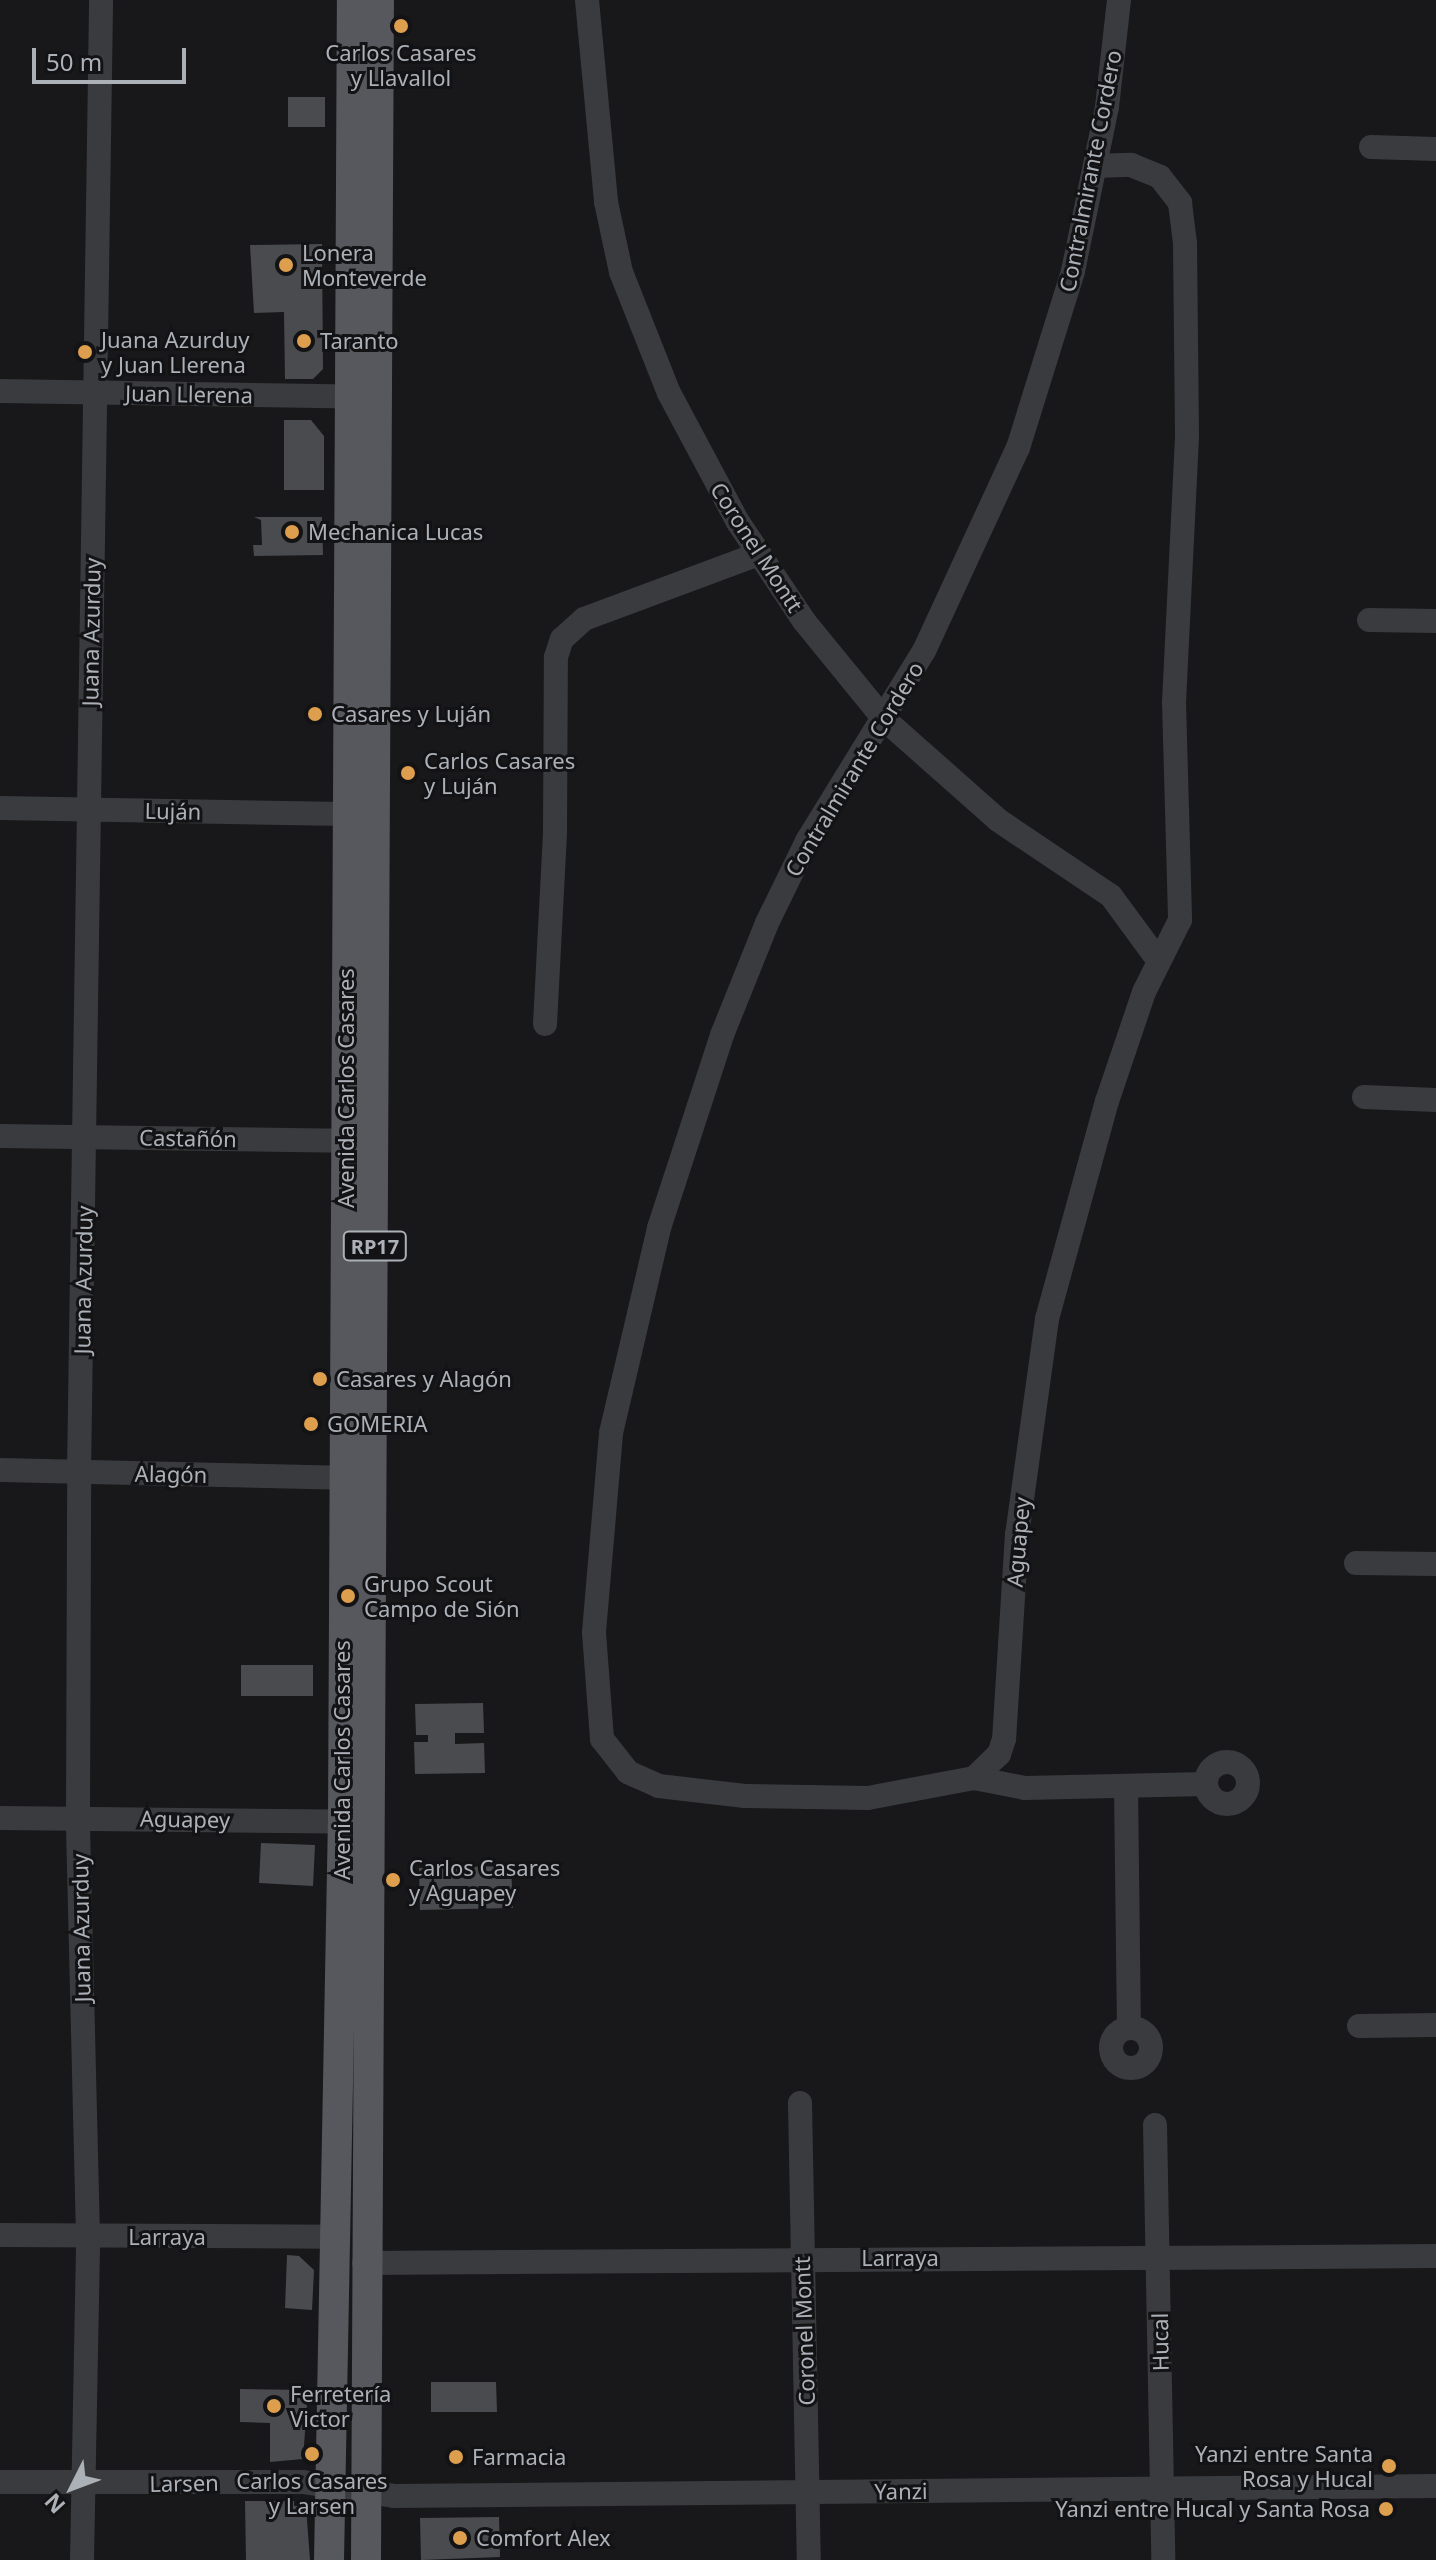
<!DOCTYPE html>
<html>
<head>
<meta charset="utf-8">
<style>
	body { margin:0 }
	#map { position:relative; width:1436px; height:2560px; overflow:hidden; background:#18181a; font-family:"Noto Sans",sans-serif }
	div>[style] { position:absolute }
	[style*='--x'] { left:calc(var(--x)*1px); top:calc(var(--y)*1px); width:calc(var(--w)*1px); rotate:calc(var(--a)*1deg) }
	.building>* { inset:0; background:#4a4b4f }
	.minor>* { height:24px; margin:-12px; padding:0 12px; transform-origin:12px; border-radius:12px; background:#3a3b3e }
	.minor>.ring { margin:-12px; padding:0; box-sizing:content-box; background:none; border:24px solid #3a3b3e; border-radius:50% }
	.major>* { height:30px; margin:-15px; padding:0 15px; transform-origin:15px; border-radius:15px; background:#56585d }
	.dots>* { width:22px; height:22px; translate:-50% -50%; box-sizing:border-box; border:4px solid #131315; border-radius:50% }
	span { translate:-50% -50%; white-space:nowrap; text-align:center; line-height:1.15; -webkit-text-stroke:6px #131315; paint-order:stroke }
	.shield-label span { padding:2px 6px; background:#131315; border:2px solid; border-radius:6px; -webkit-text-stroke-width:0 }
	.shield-label { font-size:20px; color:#acb1b8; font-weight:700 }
	.poi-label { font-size:22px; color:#acb1b8 }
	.left { translate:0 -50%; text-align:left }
	.right { translate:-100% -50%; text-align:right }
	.street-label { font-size:22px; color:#acb1b8 }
	.north { position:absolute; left:32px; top:2448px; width:80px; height:80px; -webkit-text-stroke:6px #131315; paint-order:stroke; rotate:228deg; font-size:22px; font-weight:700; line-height:32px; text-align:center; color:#acb1b8 }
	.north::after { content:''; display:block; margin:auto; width:28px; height:36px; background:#acb1b8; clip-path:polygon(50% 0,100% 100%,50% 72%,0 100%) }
	.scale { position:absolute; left:32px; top:48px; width:154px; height:36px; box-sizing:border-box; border:4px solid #acb1b8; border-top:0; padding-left:10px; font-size:24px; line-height:28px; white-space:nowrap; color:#acb1b8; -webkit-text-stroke:6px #131315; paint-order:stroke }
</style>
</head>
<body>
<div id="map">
	<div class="building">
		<div style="clip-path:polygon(288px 97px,325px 97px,325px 127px,288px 127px)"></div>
		<div style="clip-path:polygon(322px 244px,323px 369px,313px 379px,285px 379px,284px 312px,254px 313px,250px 245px)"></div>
		<div style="clip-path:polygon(284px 420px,311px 420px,324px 436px,324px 490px,284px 490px)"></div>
		<div style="clip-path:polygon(254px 517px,322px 517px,323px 555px,254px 556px,253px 545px,262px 545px,261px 520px)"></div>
		<div style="clip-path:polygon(241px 1665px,313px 1665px,313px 1696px,241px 1696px)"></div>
		<div style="clip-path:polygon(483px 1703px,484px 1733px,455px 1733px,455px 1744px,484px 1743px,485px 1773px,415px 1774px,414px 1742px,428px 1742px,428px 1735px,416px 1735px,415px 1704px)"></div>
		<div style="clip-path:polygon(261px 1843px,315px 1845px,313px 1886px,259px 1883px)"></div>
		<div style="clip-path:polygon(511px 1866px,513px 1908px,420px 1910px,419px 1868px)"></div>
		<div style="clip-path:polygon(287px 2255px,299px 2256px,314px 2270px,312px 2310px,285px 2308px)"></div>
		<div style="clip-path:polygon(431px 2382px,496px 2382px,497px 2412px,431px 2412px)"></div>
		<div style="clip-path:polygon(240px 2389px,308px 2390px,303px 2459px,270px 2462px,270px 2423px,240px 2422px)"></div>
		<div style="clip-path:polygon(245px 2501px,294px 2501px,294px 2506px,306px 2506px,310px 2560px,246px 2560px)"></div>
		<div style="clip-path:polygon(499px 2517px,500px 2557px,421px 2560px,420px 2518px)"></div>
	</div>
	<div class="minor">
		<div style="--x:587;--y:0;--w:203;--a:84.6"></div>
		<div style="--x:606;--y:202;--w:72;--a:77.9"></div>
		<div style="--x:621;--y:272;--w:130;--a:68.4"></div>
		<div style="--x:669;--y:393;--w:146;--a:61.9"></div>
		<div style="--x:738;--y:522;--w:119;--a:56.3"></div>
		<div style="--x:804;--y:621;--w:127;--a:50.8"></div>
		<div style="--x:884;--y:719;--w:152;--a:41.5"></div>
		<div style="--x:998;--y:820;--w:136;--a:33.9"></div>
		<div style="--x:1111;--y:896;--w:79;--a:53.7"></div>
		<div style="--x:1371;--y:147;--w:65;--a:1.8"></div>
		<div style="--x:1095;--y:166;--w:36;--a:-2"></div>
		<div style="--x:1131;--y:165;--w:31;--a:22"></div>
		<div style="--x:1160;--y:177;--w:33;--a:52"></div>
		<div style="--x:1180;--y:203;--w:40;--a:82.9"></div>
		<div style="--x:1185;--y:243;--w:194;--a:89.4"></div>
		<div style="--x:1187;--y:437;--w:265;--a:92.8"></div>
		<div style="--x:1174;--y:702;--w:218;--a:88.4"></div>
		<div style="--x:1180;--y:920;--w:80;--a:116.6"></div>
		<div style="--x:1144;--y:992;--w:115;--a:108.7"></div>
		<div style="--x:1107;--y:1101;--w:226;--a:105.4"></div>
		<div style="--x:1047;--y:1319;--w:217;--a:97.9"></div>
		<div style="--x:1017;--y:1534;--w:205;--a:93.6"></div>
		<div style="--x:1004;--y:1739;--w:16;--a:108"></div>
		<div style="--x:999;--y:1754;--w:35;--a:136"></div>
		<div style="--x:974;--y:1778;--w:108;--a:169.3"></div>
		<div style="--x:868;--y:1798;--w:123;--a:-179.1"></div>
		<div style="--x:745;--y:1796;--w:87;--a:-173.4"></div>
		<div style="--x:659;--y:1786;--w:34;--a:-156"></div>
		<div style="--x:628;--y:1772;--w:42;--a:-128.2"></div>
		<div style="--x:602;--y:1739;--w:107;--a:-94.3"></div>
		<div style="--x:594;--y:1632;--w:200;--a:-85.1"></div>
		<div style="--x:611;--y:1433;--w:211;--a:-76.8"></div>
		<div style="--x:659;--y:1228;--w:203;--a:-71.9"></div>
		<div style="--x:722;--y:1035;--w:121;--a:-68.1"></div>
		<div style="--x:767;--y:923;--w:91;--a:-64"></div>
		<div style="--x:807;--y:841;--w:223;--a:-58.4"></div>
		<div style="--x:924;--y:651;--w:224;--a:-65.2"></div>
		<div style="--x:1018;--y:448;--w:185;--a:-72.7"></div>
		<div style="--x:1073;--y:271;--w:167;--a:-78.3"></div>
		<div style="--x:1107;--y:107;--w:108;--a:-83.6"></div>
		<div style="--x:0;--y:391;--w:366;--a:0.9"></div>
		<div style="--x:1369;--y:620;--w:67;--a:0.9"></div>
		<div style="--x:0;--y:808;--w:346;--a:1"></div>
		<div style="--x:545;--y:1024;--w:194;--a:-87"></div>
		<div style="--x:555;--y:830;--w:173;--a:-89.7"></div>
		<div style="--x:556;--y:657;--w:19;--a:-72"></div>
		<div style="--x:562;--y:639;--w:30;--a:-42"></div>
		<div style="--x:584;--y:619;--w:187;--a:-20.4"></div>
		<div style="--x:1364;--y:1097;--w:72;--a:2.4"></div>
		<div style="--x:0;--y:1136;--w:361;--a:0.8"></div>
		<div style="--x:0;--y:1470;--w:342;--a:1.3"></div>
		<div style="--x:1356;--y:1563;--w:80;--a:0.7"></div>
		<div class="ring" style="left:1206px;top:1762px;width:18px;height:18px"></div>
		<div style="--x:974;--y:1778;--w:52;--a:11.1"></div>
		<div style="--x:1025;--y:1788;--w:181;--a:-1.3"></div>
		<div style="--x:1126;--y:1786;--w:242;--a:89.3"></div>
		<div style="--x:0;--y:1818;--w:359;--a:0.6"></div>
		<div style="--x:1359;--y:2026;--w:77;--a:-0.7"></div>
		<div class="ring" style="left:1111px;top:2028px;width:16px;height:16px"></div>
		<div style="--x:800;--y:2103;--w:457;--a:88.9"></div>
		<div style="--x:1155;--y:2125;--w:435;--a:88.9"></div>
		<div style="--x:0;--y:2235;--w:335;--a:0.3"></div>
		<div style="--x:364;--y:2263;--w:1072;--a:-0.37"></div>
		<div style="--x:0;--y:2482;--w:303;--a:0"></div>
		<div style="--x:303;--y:2482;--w:92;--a:8.7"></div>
		<div style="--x:394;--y:2496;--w:1042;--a:-0.55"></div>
		<div style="--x:82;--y:2560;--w:324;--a:-88.9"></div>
		<div style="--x:88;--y:2236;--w:418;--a:-91.4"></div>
		<div style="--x:78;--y:1818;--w:346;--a:-89.8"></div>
		<div style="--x:79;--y:1472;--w:1472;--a:-89.14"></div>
	</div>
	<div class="major">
		<div style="--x:329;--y:2560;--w:740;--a:-88.92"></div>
		<div style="--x:343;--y:1820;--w:1820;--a:-89.72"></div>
		<div style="--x:366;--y:2560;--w:2560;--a:-89.71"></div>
	</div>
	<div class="dots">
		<div style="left:401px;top:26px;background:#dd9f4d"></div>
		<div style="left:286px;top:265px;background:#dd9f4d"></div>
		<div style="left:304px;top:341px;background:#dd9f4d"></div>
		<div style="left:85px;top:352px;background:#dd9f4d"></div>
		<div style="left:292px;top:532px;background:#dd9f4d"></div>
		<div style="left:315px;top:714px;background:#dd9f4d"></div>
		<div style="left:408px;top:773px;background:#dd9f4d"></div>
		<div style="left:320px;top:1379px;background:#dd9f4d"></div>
		<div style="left:311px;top:1424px;background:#dd9f4d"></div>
		<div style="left:348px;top:1596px;background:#dd9f4d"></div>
		<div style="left:393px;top:1880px;background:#dd9f4d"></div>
		<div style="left:274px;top:2406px;background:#dd9f4d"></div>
		<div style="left:312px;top:2454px;background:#dd9f4d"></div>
		<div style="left:456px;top:2457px;background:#dd9f4d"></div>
		<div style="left:1389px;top:2466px;background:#dd9f4d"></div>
		<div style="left:1386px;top:2509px;background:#dd9f4d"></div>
		<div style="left:460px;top:2538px;background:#dd9f4d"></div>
	</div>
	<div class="shield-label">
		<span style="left:375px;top:1246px">RP17</span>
	</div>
	<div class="poi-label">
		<span style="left:401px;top:65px">Carlos Casares<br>y Llavallol</span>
		<span class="left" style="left:302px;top:265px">Lonera<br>Monteverde</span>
		<span class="left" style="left:101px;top:352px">Juana Azurduy<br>y Juan Llerena</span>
		<span class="left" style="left:320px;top:341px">Taranto</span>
		<span class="left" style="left:308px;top:532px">Mechanica Lucas</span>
		<span class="left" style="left:331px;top:714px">Casares y Luján</span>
		<span class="left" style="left:424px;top:773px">Carlos Casares<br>y Luján</span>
		<span class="left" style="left:336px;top:1379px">Casares y Alagón</span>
		<span class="left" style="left:327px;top:1424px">GOMERIA</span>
		<span class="left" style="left:364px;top:1596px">Grupo Scout<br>Campo de Sión</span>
		<span class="left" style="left:409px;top:1880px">Carlos Casares<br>y Aguapey</span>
		<span class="left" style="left:290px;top:2406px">Ferretería<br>Victor</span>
		<span class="right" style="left:1373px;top:2466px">Yanzi entre Santa<br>Rosa y Hucal</span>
		<span class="left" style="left:472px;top:2457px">Farmacia</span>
		<span style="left:312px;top:2493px">Carlos Casares<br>y Larsen</span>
		<span class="right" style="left:1370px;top:2509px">Yanzi entre Hucal y Santa Rosa</span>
		<span class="left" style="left:476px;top:2538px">Comfort Alex</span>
	</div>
	<div class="street-label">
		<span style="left:1090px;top:171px;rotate:-79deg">Contralmirante Cordero</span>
		<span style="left:189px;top:394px;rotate:1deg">Juan Llerena</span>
		<span style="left:757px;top:547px;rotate:57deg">Coronel Montt</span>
		<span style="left:91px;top:632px;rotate:-89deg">Juana Azurduy</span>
		<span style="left:854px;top:769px;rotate:-59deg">Contralmirante Cordero</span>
		<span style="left:173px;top:811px;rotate:1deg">Luján</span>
		<span style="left:346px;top:1088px;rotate:-90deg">Avenida Carlos Casares</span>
		<span style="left:188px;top:1138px;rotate:1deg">Castañón</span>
		<span style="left:83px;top:1280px;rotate:-89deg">Juana Azurduy</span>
		<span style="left:171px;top:1474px;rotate:1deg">Alagón</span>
		<span style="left:1018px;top:1542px;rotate:-85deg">Aguapey</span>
		<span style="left:342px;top:1760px;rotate:-90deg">Avenida Carlos Casares</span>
		<span style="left:185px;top:1819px;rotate:1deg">Aguapey</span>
		<span style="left:81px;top:1928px;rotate:-91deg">Juana Azurduy</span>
		<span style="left:167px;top:2237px">Larraya</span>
		<span style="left:900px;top:2258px">Larraya</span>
		<span style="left:804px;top:2331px;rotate:-92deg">Coronel Montt</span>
		<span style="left:1160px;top:2342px;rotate:-91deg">Hucal</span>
		<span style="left:184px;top:2483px;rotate:-1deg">Larsen</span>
		<span style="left:901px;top:2491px;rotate:-1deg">Yanzi</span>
	</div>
	<div class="north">N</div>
	<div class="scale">50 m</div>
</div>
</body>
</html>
